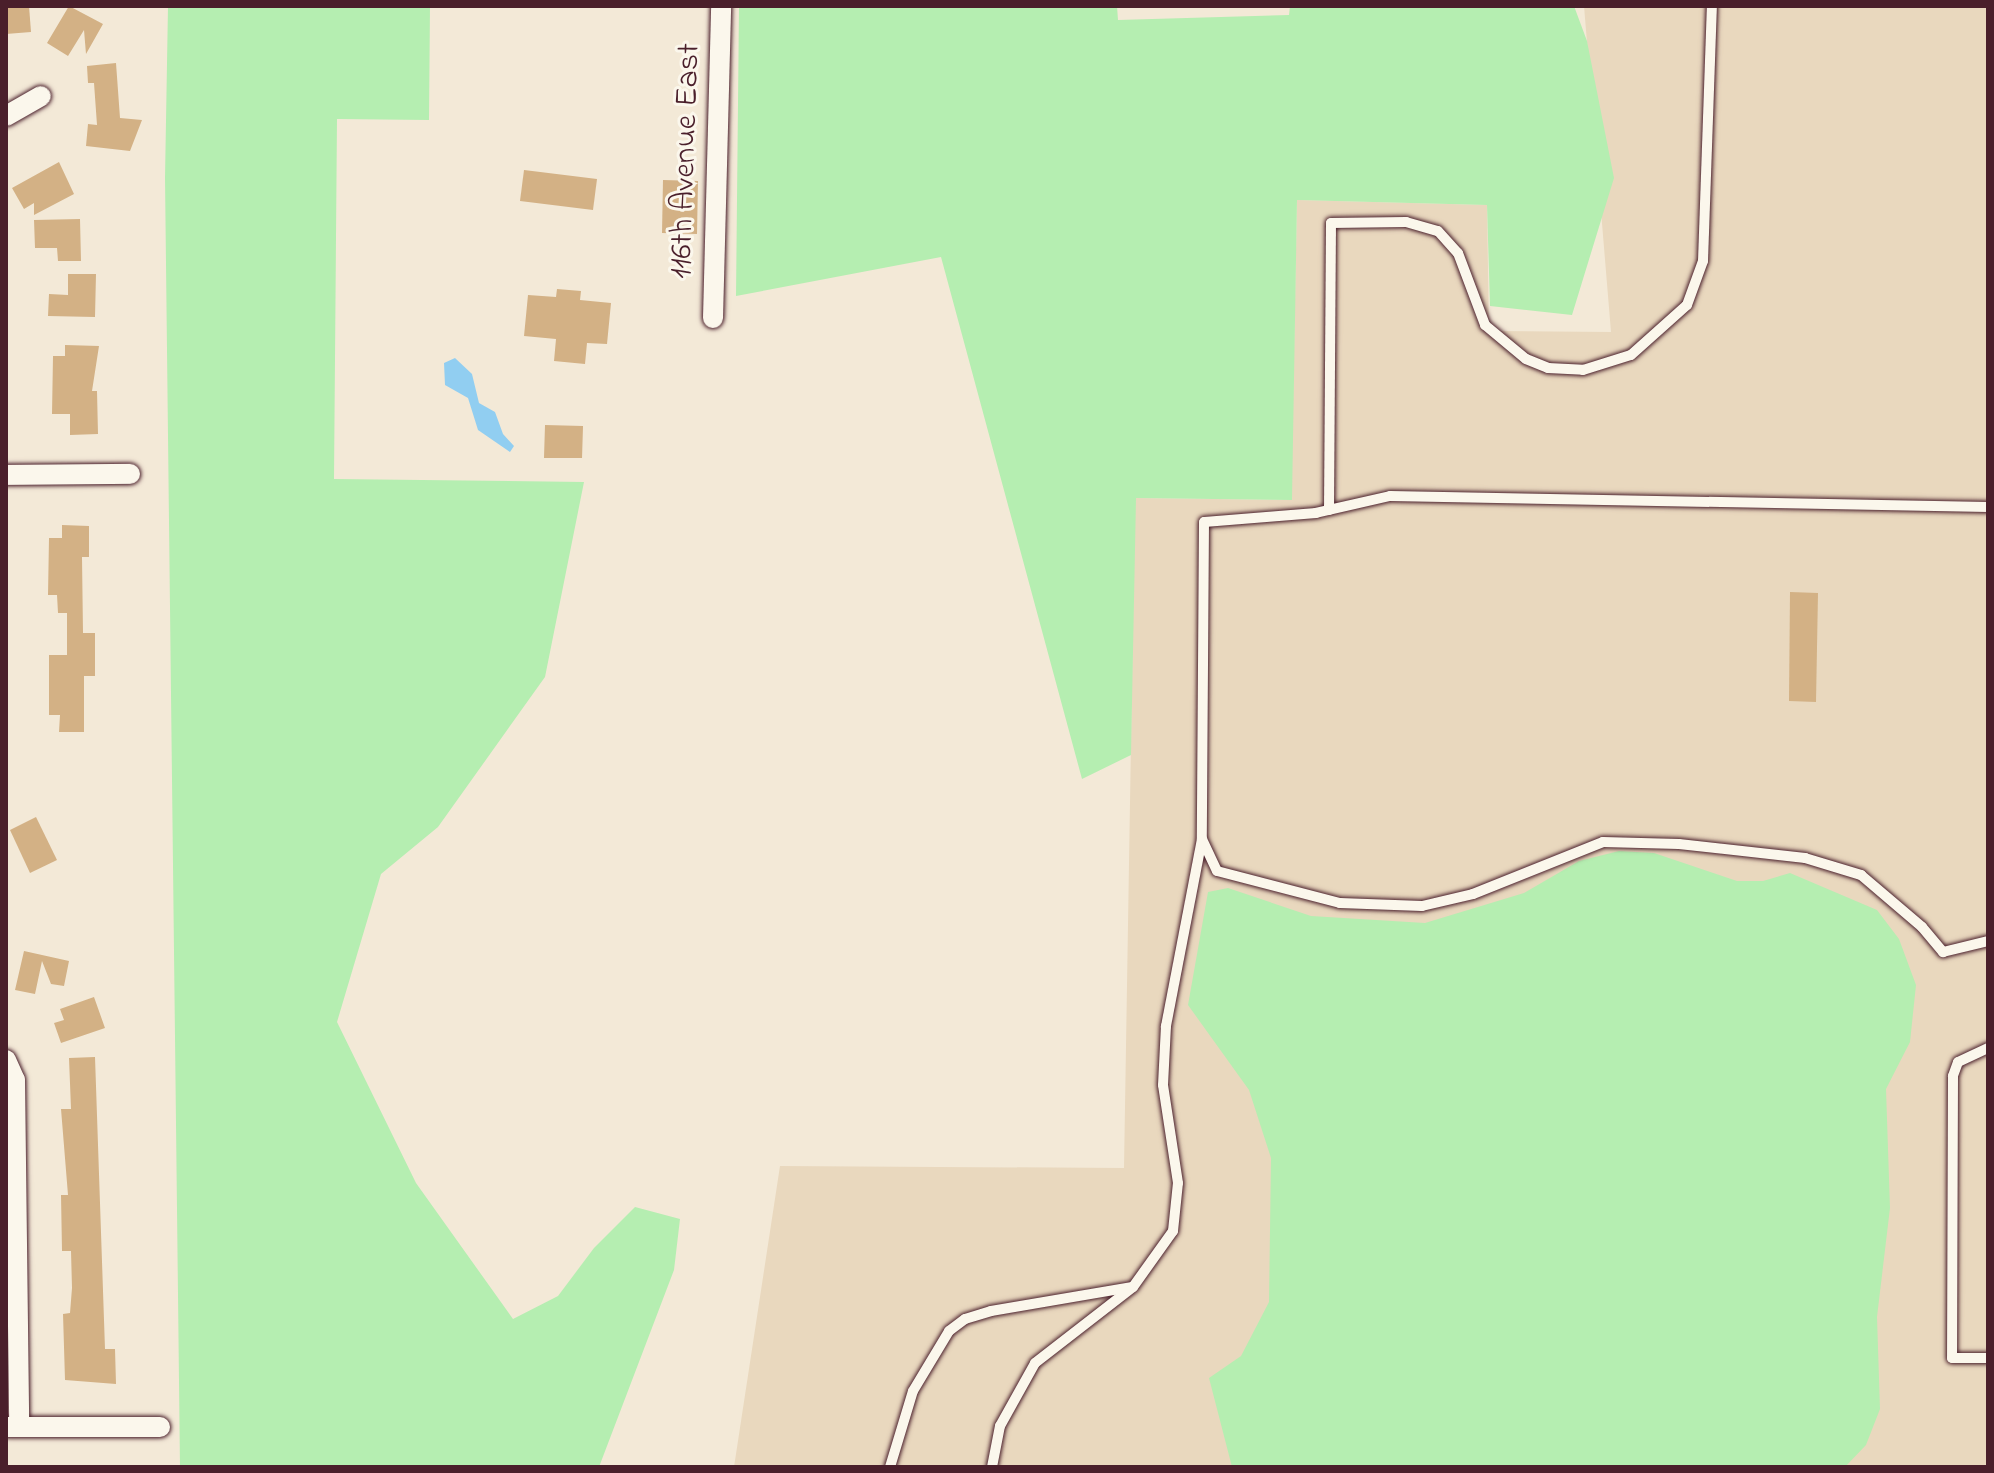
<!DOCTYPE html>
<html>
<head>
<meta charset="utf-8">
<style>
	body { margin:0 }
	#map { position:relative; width:1994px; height:1473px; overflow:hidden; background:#f3e9d7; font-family:"Indie Flower",sans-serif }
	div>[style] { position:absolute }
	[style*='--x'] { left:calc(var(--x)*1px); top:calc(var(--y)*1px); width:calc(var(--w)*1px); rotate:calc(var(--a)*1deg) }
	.built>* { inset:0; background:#e9d8be }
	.green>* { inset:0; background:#b5eeb1 }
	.water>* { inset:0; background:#91cef1 }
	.building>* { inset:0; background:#d3b185 }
	.roads { filter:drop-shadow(0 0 2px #4a1f2b) drop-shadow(0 0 2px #4a1f2b) }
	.lane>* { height:10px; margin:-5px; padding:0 5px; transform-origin:5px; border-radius:5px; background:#fbf7ec }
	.street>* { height:20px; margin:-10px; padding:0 10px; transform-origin:10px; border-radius:10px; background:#fbf7ec }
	span { translate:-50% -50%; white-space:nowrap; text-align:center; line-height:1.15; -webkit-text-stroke:6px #fbf7ec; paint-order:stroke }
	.street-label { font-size:32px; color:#4a1f2b }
	.frame { position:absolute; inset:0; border:8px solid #4a1f2b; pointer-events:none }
</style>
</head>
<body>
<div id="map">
	<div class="built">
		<div style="clip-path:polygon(1584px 6px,1988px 6px,1988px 1467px,734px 1467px,780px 1166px,1124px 1168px,1135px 498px,1291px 500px,1297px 200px,1487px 205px,1489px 331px,1611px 332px)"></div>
	</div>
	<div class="green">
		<div style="clip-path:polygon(168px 6px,430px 6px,429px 120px,337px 119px,334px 479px,584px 482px,545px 677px,438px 827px,381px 874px,337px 1022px,416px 1183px,513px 1319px,558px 1296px,594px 1248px,635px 1207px,680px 1219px,674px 1270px,599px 1467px,180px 1467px,165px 178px)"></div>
		<div style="clip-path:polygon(739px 6px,1117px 6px,1118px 20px,1289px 15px,1290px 6px,1574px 6px,1587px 41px,1614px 178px,1572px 315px,1490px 306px,1487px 205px,1297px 200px,1292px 500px,1136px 498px,1131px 755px,1082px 779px,941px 257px,736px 296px)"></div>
		<div style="clip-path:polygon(1619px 851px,1654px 853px,1737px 881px,1763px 881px,1790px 873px,1877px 910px,1899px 939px,1916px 985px,1910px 1042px,1886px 1089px,1890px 1208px,1877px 1317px,1880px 1409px,1866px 1445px,1845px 1467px,1232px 1467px,1209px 1378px,1241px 1356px,1269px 1302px,1271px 1158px,1249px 1090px,1188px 1005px,1208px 892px,1228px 888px,1311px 916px,1425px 923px,1524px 893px,1579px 861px)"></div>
	</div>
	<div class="water">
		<div style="clip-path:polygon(455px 358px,472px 374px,479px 403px,495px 412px,503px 434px,514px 446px,510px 452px,478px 430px,468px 398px,445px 385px,444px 363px)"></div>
	</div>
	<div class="building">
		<div style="clip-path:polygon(6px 6px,29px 6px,31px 32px,6px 34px)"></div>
		<div style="clip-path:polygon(69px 6px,103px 24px,86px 54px,84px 30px,68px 56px,47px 43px)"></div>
		<div style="clip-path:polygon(116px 63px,120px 118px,142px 120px,130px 151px,86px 146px,88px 124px,97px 125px,94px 83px,88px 83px,87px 66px)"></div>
		<div style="clip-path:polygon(59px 162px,74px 194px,34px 215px,34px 203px,24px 209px,12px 188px)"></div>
		<div style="clip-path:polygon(524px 170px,597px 179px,593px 210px,520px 201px)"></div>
		<div style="clip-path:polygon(663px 180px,698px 181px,697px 234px,662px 233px)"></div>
		<div style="clip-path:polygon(80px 219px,81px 261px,58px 261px,57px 248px,35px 248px,34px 220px)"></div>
		<div style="clip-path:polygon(68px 274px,96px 274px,95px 317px,48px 316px,49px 294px,68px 295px)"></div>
		<div style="clip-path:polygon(557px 289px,581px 291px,580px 300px,611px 303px,607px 344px,587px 343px,585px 364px,554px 361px,556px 339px,524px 336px,528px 295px,556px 297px)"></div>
		<div style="clip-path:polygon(65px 345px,99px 346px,92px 391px,97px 391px,98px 434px,70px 435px,70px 414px,52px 414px,53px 356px,65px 356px)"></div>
		<div style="clip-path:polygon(545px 425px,583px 426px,582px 458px,544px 458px)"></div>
		<div style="clip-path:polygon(62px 525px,89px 526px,89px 557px,82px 557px,83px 633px,95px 633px,95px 676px,84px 676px,84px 732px,59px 732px,60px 715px,49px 715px,49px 655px,67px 655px,67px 613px,58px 613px,57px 595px,48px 595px,49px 538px,62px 538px)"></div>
		<div style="clip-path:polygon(1790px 592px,1818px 593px,1816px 702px,1789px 701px)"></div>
		<div style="clip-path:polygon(36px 817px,57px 860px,30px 873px,10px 830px)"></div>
		<div style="clip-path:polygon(24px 951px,69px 961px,64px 986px,51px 984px,42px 961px,35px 994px,15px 990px)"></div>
		<div style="clip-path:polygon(94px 997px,105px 1028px,61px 1043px,54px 1023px,64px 1020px,60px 1009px)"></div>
		<div style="clip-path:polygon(95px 1057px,105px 1349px,115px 1349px,116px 1384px,65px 1380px,63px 1314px,70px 1313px,72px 1288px,71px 1251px,62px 1251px,61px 1195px,68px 1195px,61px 1109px,71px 1109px,69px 1058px)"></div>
	</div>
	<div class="roads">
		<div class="lane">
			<div style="--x:1988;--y:507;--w:598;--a:-178.95"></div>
			<div style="--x:1390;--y:496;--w:76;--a:167.1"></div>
			<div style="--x:1316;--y:513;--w:112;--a:175.4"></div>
			<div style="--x:1204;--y:522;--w:317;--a:90.4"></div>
			<div style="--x:1202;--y:839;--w:35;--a:65"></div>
			<div style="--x:1217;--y:871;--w:127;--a:14.6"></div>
			<div style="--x:1340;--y:903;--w:82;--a:2.1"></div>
			<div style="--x:1422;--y:906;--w:52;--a:-13.2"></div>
			<div style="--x:1473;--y:894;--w:140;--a:-21.8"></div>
			<div style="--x:1603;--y:842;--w:76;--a:1.5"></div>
			<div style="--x:1679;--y:844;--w:127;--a:6.3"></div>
			<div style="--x:1805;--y:858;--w:59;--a:16.9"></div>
			<div style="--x:1861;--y:875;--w:80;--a:40.4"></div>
			<div style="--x:1922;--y:927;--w:33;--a:50"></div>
			<div style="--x:1943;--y:952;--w:46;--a:-13.7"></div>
			<div style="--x:1329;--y:510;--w:287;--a:-89.6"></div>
			<div style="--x:1331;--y:223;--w:75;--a:-0.8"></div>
			<div style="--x:1406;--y:222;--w:33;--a:16"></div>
			<div style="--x:1438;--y:231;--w:30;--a:48"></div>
			<div style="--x:1458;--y:253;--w:77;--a:69.4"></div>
			<div style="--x:1485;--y:325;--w:53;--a:39.7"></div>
			<div style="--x:1526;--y:359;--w:24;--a:22"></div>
			<div style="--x:1548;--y:368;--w:35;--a:3"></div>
			<div style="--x:1583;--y:370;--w:50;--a:-17.4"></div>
			<div style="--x:1631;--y:355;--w:75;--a:-41.8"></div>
			<div style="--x:1687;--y:305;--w:47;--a:-70"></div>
			<div style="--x:1703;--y:261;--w:255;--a:-88"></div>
			<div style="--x:1988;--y:1048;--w:33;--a:155"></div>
			<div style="--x:1958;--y:1062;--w:15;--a:110"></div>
			<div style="--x:1953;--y:1076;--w:282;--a:90.2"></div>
			<div style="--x:1952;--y:1358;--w:36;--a:0"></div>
			<div style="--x:890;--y:1467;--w:79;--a:-73.2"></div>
			<div style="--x:913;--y:1391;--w:70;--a:-59"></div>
			<div style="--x:949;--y:1331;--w:20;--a:-37"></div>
			<div style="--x:965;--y:1319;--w:27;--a:-17"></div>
			<div style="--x:991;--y:1311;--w:142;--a:-9.7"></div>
			<div style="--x:992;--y:1467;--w:42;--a:-79"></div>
			<div style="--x:1000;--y:1426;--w:72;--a:-60.9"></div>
			<div style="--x:1035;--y:1363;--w:124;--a:-37.8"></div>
			<div style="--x:1133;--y:1287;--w:69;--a:-54.5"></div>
			<div style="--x:1173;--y:1231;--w:48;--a:-84.1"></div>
			<div style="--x:1178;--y:1183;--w:99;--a:-98.7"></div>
			<div style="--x:1163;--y:1085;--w:59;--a:-87.1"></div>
			<div style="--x:1166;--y:1026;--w:190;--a:-79.1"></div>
		</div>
		<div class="street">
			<div style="--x:6;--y:116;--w:40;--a:-29.7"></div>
			<div style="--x:713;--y:318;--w:312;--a:-88.5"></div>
			<div style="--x:6;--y:475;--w:124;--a:-0.5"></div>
			<div style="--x:6;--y:1060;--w:22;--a:66"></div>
			<div style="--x:15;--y:1080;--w:347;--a:89.3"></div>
			<div style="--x:8;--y:1427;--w:152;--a:0"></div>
		</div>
	</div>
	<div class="street-label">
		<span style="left:687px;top:161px;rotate:-88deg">116th Avenue East</span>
	</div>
	<div class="frame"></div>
</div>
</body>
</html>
